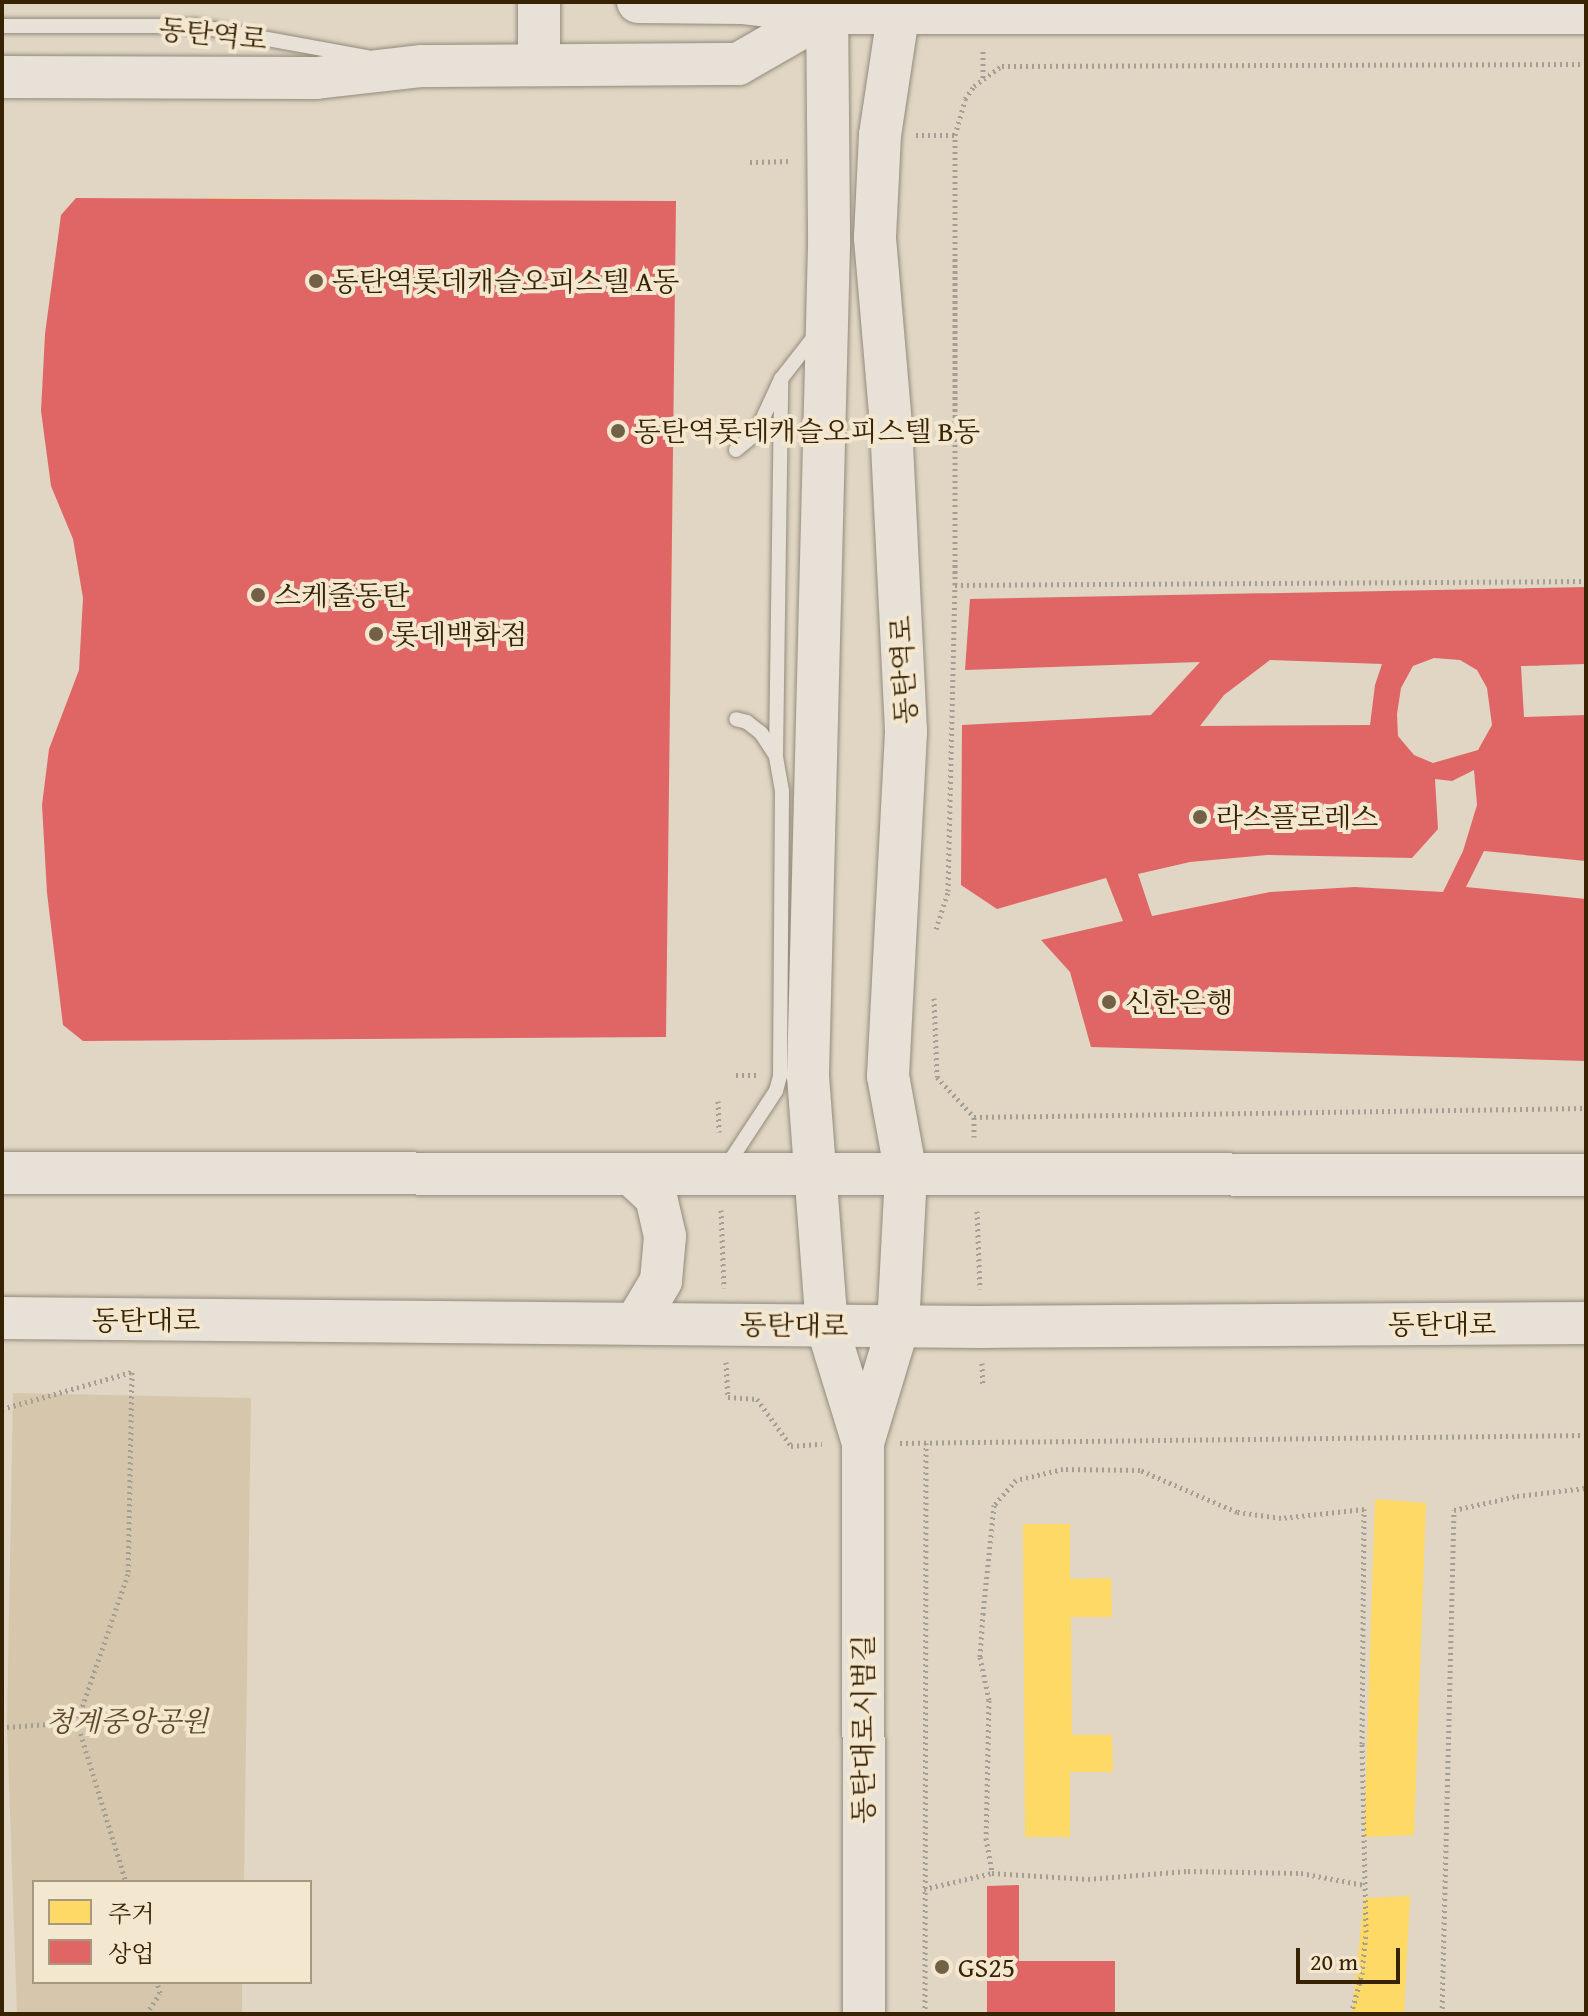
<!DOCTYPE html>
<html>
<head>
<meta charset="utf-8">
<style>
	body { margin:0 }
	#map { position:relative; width:1588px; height:2016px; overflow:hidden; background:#e0d6c3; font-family:"Gentium Book Plus","Noto Serif KR",serif }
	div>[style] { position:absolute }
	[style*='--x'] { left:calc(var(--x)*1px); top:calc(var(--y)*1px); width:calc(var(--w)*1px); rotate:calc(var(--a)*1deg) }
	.green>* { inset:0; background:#d6c7ac }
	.homes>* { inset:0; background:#ffd966 }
	.shops>* { inset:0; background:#e06666 }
	.path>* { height:5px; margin-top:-2.5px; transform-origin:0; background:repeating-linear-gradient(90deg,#a49f94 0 2px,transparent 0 6px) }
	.roads { filter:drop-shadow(0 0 2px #938b7c) drop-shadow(0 0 2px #938b7c) }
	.lane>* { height:14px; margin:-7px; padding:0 7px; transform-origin:7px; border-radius:7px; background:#e7e1d7 }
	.secondary>* { height:42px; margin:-21px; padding:0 21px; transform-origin:21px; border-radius:21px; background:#e7e1d7 }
	.dots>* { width:22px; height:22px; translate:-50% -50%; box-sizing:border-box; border:4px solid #f3e7d0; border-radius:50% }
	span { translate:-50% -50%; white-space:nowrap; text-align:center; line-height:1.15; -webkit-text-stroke:8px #f3e7d0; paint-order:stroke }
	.street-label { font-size:28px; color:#382204 }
	.poi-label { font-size:28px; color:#382204 }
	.left { translate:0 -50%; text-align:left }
	.park-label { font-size:28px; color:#5d4829; font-style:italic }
	.frame { position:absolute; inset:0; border:4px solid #382204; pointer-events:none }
	.legend { position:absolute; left:32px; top:1880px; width:280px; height:104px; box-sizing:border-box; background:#f3e7d0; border:2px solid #a8987e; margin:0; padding:10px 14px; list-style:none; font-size:24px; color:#382204 }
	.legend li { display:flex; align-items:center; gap:16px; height:40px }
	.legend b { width:40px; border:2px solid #a8987e }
	.scale { position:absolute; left:1296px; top:1948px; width:104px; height:36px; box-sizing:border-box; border:4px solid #382204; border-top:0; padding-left:10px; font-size:24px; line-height:28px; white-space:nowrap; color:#382204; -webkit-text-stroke:6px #f3e7d0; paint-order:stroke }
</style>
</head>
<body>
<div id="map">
	<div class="green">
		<div style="clip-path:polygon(13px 1393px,251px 1398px,244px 1882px,34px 1882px,34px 1982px,242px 1982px,242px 2014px,17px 2014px,7px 1727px)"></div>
	</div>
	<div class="homes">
		<div style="clip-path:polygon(207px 198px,426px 200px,425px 364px,205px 361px)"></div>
		<div style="clip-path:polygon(564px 288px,673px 289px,672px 574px,563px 573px)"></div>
		<div style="clip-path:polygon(1375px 1499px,1426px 1503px,1414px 1835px,1364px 1837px)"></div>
		<div style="clip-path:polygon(1023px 1524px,1070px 1524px,1070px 1579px,1111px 1578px,1112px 1617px,1071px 1617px,1072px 1735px,1112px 1735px,1113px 1772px,1070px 1772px,1070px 1837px,1025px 1837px)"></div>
		<div style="clip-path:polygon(1410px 1896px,1404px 2014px,1352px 2014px,1364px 1898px)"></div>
	</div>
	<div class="shops">
		<div style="clip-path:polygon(76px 198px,676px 201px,666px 1037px,83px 1041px,63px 1025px,47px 893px,42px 805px,49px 749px,79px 670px,83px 598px,73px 539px,51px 486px,41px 411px,45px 334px,61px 215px)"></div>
		<div style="clip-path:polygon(evenodd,1586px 587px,1586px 664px,1521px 666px,1524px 717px,1586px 715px,1586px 861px,1484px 851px,1466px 887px,1586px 899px,1586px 1061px,1091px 1047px,1070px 972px,1041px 940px,1123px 921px,1106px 878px,997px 909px,961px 885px,962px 725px,1151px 715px,1200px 662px,965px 670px,970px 599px,1586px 587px,1434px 658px,1460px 660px,1477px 670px,1487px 688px,1492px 725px,1478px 750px,1433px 763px,1414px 755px,1398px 736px,1397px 714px,1401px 688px,1413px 666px,1434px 658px,1586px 587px,1270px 660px,1382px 664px,1375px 685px,1370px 725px,1200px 726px,1224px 695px,1270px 660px,1586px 587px,1474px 770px,1477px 805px,1463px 851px,1443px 892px,1355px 887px,1270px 892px,1152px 916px,1138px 874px,1190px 862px,1267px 855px,1412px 858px,1438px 829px,1435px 779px,1452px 781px,1474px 770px)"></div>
		<div style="clip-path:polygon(1019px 1885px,1019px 1961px,1115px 1961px,1115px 2014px,987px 2014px,987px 1886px)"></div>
	</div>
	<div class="path">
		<div style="--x:983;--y:51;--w:29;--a:90"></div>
		<div style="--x:916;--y:135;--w:39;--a:0"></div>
		<div style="--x:750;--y:162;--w:40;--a:-1.4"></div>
		<div style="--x:955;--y:585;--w:631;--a:-0.36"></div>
		<div style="--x:936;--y:929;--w:40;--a:-72"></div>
		<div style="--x:948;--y:891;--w:306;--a:-88.7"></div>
		<div style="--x:955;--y:585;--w:450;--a:-90"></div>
		<div style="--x:955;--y:135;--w:37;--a:-74"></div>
		<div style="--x:965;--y:99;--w:16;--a:-55"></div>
		<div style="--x:974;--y:86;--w:34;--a:-36"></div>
		<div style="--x:1002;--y:66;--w:584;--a:-0.2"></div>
		<div style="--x:934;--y:998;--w:79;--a:87.8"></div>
		<div style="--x:937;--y:1077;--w:54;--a:47.2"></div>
		<div style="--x:974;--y:1117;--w:20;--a:90"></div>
		<div style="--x:736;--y:1075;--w:20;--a:0"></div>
		<div style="--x:718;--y:1101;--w:31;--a:88"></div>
		<div style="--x:974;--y:1117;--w:612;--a:-0.84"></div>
		<div style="--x:721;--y:1210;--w:78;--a:87.8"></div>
		<div style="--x:977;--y:1211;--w:78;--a:87.8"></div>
		<div style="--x:726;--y:1362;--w:35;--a:87"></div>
		<div style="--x:728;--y:1397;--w:29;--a:4"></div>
		<div style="--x:757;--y:1399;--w:58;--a:54.1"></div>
		<div style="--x:791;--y:1446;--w:31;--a:-4"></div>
		<div style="--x:982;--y:1363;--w:23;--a:88"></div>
		<div style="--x:2;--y:1409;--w:135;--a:-15.9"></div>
		<div style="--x:132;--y:1372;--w:202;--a:91.1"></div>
		<div style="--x:128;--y:1574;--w:157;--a:109"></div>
		<div style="--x:77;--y:1722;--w:167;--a:73"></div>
		<div style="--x:900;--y:1443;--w:686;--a:-0.67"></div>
		<div style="--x:7;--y:1727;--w:70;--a:-4.1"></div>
		<div style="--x:924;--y:1889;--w:70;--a:-13.2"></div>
		<div style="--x:146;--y:2014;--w:25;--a:-56"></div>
		<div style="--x:160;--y:1993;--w:11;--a:-105"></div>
		<div style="--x:925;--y:2014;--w:571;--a:-89.9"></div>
		<div style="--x:1351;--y:2014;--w:41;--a:-74.6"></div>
		<div style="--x:1362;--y:1974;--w:42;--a:-84.6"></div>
		<div style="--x:1366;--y:1932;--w:188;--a:-91.2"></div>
		<div style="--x:1362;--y:1744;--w:235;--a:-89.5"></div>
		<div style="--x:1364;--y:1509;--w:83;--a:173.8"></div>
		<div style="--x:1281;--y:1518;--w:44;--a:-172.2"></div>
		<div style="--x:1237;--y:1512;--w:106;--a:-156.6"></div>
		<div style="--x:1140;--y:1470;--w:77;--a:-179.3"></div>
		<div style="--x:1063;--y:1469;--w:48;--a:166.8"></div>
		<div style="--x:1016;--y:1480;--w:33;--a:131"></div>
		<div style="--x:994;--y:1505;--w:109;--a:95.8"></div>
		<div style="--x:983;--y:1613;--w:44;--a:93.9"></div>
		<div style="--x:980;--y:1657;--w:44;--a:78.2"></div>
		<div style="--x:989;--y:1700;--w:138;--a:91.2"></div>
		<div style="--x:986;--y:1838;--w:36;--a:80"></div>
		<div style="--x:992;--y:1873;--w:96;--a:3.6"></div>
		<div style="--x:1088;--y:1879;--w:100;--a:-4.6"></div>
		<div style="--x:1188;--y:1871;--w:113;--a:1"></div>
		<div style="--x:1301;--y:1873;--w:64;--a:10.8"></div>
		<div style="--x:1442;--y:2014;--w:504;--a:-88.64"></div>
		<div style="--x:1454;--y:1510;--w:65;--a:-12.5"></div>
		<div style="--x:1517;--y:1496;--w:69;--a:-6.6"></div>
	</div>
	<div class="roads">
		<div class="lane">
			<div style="--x:2;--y:26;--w:194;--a:0"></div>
			<div style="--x:196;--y:26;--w:174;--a:10.3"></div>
			<div style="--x:736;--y:450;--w:26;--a:-40"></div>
			<div style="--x:756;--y:433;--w:60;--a:-65.2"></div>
			<div style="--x:781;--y:379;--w:58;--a:-52"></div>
			<div style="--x:776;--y:755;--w:376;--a:-89.2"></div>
			<div style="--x:726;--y:1167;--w:91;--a:-56.7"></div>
			<div style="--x:776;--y:1091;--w:16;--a:-75"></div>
			<div style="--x:780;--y:1076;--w:285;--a:-89.6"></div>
			<div style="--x:782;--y:791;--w:36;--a:-100"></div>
			<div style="--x:776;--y:756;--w:27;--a:-123"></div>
			<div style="--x:761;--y:733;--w:18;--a:-142"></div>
			<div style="--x:747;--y:722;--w:11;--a:-165"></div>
		</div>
		<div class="secondary">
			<div style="--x:539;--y:2;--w:63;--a:90"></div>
			<div style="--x:638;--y:2;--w:104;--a:0.6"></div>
			<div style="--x:742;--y:3;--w:86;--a:6.7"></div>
			<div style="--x:827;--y:13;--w:759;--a:0"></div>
			<div style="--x:827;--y:2;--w:243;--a:89.5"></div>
			<div style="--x:829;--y:245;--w:831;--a:91.45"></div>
			<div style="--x:808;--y:1076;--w:251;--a:85.7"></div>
			<div style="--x:827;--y:1326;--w:122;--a:72.9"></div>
			<div style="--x:863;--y:1443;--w:571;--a:89.9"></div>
			<div style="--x:2;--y:77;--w:314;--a:0.2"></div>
			<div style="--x:316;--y:78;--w:107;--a:-6.5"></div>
			<div style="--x:422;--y:66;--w:316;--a:-0.4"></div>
			<div style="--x:738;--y:64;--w:103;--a:-29.8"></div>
			<div style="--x:2;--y:1173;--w:1584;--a:0.07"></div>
			<div style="--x:632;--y:1175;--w:33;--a:43"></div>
			<div style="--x:656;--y:1197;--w:40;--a:77"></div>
			<div style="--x:665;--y:1236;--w:45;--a:95.1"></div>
			<div style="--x:661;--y:1281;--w:49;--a:120.8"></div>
			<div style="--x:2;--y:1318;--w:979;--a:0.53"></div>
			<div style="--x:981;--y:1327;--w:605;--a:-0.38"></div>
			<div style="--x:863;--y:1443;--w:121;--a:-73.2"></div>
			<div style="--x:898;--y:1327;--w:153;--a:-87"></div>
			<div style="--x:906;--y:1174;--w:100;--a:-100.4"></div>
			<div style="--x:888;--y:1076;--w:345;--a:-87"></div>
			<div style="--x:906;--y:731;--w:306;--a:-92.8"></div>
			<div style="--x:891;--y:425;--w:189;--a:-94.9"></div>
			<div style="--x:875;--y:237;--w:102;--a:-87.2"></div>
			<div style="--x:880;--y:135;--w:134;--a:-81.4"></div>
		</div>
	</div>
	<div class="dots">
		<div style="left:316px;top:281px;background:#736147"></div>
		<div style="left:618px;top:431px;background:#736147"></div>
		<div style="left:258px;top:595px;background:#736147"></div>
		<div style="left:376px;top:634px;background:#736147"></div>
		<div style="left:1200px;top:817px;background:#736147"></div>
		<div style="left:1109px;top:1002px;background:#736147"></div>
		<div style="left:942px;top:1967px;background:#736147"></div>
	</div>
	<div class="street-label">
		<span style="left:213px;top:34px;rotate:6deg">동탄역로</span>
		<span style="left:903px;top:670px;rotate:-93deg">동탄역로</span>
		<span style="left:146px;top:1320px">동탄대로</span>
		<span style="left:1442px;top:1324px">동탄대로</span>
		<span style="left:794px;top:1325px;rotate:1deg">동탄대로</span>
		<span style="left:863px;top:1729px;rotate:-90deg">동탄대로시범길</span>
	</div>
	<div class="poi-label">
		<span class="left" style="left:332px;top:281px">동탄역롯데캐슬오피스텔 A동</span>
		<span class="left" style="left:634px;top:431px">동탄역롯데캐슬오피스텔 B동</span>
		<span class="left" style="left:274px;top:595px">스케줄동탄</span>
		<span class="left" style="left:392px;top:634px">롯데백화점</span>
		<span class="left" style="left:1216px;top:817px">라스플로레스</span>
		<span class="left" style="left:1125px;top:1002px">신한은행</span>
		<span class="left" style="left:958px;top:1967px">GS25</span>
	</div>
	<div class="park-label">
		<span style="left:127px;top:1721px">청계중앙공원</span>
	</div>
	<div class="frame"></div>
	<ul class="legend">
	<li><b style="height:22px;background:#ffd966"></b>주거</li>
	<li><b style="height:22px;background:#e06666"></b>상업</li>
	</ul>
	<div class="scale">20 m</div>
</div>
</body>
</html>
